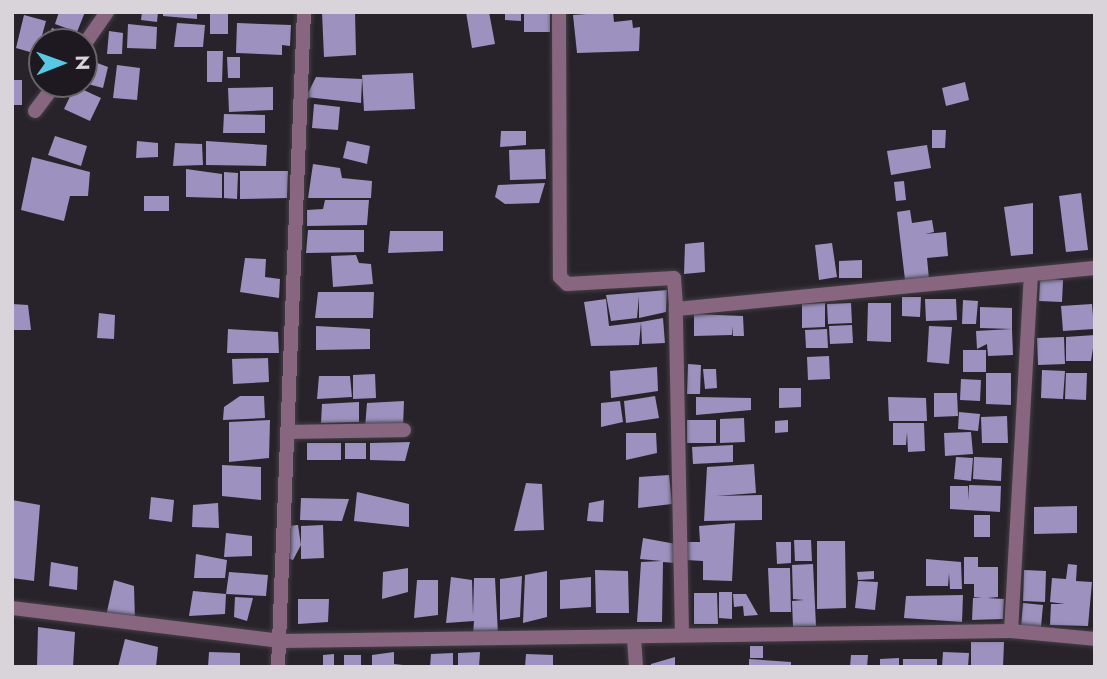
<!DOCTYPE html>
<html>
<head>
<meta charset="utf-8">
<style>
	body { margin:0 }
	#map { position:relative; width:1107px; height:679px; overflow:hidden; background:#28232a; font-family:Jost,sans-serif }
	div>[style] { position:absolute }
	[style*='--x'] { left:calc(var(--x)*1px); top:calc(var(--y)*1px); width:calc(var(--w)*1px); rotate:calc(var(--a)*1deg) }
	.building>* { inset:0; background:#9d92bf }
	.roads { filter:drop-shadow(0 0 2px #443f46) drop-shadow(0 0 2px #443f46) }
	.minor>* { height:14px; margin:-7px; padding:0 7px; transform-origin:7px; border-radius:7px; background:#896680 }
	span { translate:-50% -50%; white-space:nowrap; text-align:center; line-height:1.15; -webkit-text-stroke:7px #1e1920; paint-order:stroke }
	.frame { position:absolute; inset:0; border:14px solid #d8d4d9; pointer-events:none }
	.north { position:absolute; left:28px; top:28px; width:70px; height:70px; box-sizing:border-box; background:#1e1920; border:2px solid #68646a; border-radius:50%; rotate:89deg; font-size:19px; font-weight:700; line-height:28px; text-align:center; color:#d8d4d9 }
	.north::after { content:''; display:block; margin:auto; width:24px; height:32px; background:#57c9e2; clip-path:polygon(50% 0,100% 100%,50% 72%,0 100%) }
</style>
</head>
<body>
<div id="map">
	<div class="building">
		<div style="clip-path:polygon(59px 12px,85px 12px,77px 32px,55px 24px)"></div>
		<div style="clip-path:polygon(142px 12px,158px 12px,157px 22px,141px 20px)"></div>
		<div style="clip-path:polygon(163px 12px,197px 12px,197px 19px,163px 16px)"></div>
		<div style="clip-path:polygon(210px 12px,228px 12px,228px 34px,210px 34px)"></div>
		<div style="clip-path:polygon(322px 12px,355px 12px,356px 55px,324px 57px)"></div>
		<div style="clip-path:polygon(466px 12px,489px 12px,495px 44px,472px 48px)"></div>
		<div style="clip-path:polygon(505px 12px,521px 12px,521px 21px,505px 20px)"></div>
		<div style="clip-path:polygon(524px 12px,550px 12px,550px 32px,524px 32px)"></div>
		<div style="clip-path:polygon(613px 12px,614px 22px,632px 20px,633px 28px,640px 27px,639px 51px,577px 53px,573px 15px)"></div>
		<div style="clip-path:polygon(24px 15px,46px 21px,37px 54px,16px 48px)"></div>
		<div style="clip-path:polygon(177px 23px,205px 25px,203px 47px,174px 47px)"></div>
		<div style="clip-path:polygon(237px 23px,291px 25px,290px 46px,282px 45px,282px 55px,236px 53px)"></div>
		<div style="clip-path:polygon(128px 24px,157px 27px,156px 49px,127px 48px)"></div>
		<div style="clip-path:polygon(52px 28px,70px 35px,67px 42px,46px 42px)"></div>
		<div style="clip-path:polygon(109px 31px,123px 33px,122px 54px,107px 54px)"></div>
		<div style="clip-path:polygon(207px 51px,223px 51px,222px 82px,207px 82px)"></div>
		<div style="clip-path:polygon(227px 57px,240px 57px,240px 78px,228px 78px)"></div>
		<div style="clip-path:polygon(84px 58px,108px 67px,103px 88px,84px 83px)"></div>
		<div style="clip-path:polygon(117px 65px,140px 68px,137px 100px,113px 98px)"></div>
		<div style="clip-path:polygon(413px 73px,415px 109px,364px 111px,362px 75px)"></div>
		<div style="clip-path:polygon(316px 77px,362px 79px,361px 103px,306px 97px)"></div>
		<div style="clip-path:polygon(12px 80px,22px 80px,22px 105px,12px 105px)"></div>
		<div style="clip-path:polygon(965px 82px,969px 100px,946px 106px,942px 88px)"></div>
		<div style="clip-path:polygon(75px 86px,101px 98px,90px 121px,64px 109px)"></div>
		<div style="clip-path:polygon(273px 87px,273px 110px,229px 112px,228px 88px)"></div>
		<div style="clip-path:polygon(314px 104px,340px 107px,338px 130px,312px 128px)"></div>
		<div style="clip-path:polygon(224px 114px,265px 115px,265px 133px,223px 133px)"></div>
		<div style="clip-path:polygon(932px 130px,946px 130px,945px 148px,932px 148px)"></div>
		<div style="clip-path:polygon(501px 131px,526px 131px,526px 145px,500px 147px)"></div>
		<div style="clip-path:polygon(55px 136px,87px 146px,81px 166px,48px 155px)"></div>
		<div style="clip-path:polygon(137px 141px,158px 143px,158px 157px,136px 158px)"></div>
		<div style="clip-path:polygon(206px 141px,267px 145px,266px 166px,206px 165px)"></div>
		<div style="clip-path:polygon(347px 141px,370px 146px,367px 164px,343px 158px)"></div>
		<div style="clip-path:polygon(175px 143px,202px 144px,203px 165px,173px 166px)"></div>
		<div style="clip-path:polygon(927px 145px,931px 168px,891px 175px,887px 151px)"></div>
		<div style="clip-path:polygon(545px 149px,546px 179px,510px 180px,509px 150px)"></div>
		<div style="clip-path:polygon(32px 157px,90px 172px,88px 196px,70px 196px,64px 221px,21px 210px)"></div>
		<div style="clip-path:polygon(313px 164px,340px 168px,342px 178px,372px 181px,371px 198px,308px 198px)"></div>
		<div style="clip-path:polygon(186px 169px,222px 174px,222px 198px,186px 197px)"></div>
		<div style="clip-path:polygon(240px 171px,288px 171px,287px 198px,240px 199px)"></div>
		<div style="clip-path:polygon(224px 172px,238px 173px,237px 199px,224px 198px)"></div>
		<div style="clip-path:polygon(904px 181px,906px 200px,896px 201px,894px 182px)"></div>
		<div style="clip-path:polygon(545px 183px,539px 203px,505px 204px,495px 197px,498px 185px)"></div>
		<div style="clip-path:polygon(1081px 193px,1088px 250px,1066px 252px,1059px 196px)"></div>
		<div style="clip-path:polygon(144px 196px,169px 196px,169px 211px,144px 211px)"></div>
		<div style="clip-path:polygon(325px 200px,369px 200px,367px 225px,307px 226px,307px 210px,323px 209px)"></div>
		<div style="clip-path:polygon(1033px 203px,1033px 254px,1011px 256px,1004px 207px)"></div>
		<div style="clip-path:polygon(910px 210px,912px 223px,932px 220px,934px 232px,925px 234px,946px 232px,948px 256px,927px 258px,929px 279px,905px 280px,897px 212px)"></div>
		<div style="clip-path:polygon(308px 230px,364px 230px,364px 252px,306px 253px)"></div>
		<div style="clip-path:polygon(390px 231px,443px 231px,443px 251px,388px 253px)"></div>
		<div style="clip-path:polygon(704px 242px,705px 272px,684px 274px,685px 244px)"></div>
		<div style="clip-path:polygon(832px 243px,837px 277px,819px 280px,815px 245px)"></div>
		<div style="clip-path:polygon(356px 255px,359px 263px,371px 264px,373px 284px,333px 287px,331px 256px)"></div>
		<div style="clip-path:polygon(245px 258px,266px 259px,265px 277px,280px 279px,279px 298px,240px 292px)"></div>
		<div style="clip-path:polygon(862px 260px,862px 278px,839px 278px,839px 261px)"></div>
		<div style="clip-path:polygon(1040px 278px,1063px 280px,1062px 302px,1039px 301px)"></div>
		<div style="clip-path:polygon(667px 290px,666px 312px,639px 318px,639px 296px,637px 318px,611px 321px,606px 295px)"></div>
		<div style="clip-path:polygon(318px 292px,374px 292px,373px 318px,315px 318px)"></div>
		<div style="clip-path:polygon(902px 297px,921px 297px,920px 317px,902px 316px)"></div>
		<div style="clip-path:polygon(606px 299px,609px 326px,641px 322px,639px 345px,591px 346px,584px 302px)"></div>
		<div style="clip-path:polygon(925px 299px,956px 299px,957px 320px,926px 321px)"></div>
		<div style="clip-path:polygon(963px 300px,978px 301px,976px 324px,962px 324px)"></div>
		<div style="clip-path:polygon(825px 303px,825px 327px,802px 328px,802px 304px)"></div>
		<div style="clip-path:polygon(851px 303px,852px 323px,828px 324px,827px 304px)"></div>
		<div style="clip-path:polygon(868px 303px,891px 303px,891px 342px,867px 341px)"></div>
		<div style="clip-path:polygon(12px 304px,28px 305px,31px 330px,12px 330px)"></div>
		<div style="clip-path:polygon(1092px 304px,1094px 329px,1063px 331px,1061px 306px)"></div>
		<div style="clip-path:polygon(980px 307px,1012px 308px,1012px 329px,980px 328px)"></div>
		<div style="clip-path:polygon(99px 313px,115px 315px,114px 339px,97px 338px)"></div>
		<div style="clip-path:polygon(694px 314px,743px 316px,744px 336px,733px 336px,732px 326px,732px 335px,694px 336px)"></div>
		<div style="clip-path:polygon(663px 318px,665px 343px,642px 344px,641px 322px)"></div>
		<div style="clip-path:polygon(852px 325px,853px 343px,830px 344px,829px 326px)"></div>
		<div style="clip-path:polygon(316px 326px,370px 329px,370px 349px,316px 350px)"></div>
		<div style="clip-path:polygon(929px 326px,952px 327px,949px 364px,927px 362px)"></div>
		<div style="clip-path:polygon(228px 329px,278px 332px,279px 353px,227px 353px)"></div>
		<div style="clip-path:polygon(827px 329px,828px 348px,806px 348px,805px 330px)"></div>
		<div style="clip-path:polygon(1012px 329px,1013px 355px,988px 356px,987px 344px,977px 349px,976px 331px)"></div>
		<div style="clip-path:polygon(1095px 335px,1091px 361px,1066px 361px,1066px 337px)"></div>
		<div style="clip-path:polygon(1064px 337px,1065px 364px,1038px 365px,1037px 338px)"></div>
		<div style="clip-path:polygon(963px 350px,986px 350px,986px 372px,963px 372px)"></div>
		<div style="clip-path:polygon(829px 356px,830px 379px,808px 380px,807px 357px)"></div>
		<div style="clip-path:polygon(268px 358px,269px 382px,233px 384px,232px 359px)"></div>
		<div style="clip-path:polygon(688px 364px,701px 365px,700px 394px,687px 394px)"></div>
		<div style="clip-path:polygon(657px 367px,658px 391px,611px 398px,610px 371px)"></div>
		<div style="clip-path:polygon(703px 369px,716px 369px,717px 388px,705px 389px)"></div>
		<div style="clip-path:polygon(1042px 370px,1065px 371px,1063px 399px,1041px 398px)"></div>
		<div style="clip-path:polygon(986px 373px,1011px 373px,1011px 405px,986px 404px)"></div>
		<div style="clip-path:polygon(1066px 373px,1087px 373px,1086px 400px,1065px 399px)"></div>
		<div style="clip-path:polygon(375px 374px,376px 398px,353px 399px,353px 375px)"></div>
		<div style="clip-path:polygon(319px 376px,350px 376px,352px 397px,317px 399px)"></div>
		<div style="clip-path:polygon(961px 379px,981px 380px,980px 401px,960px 400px)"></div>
		<div style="clip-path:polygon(779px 388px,801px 388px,801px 407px,779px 408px)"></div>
		<div style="clip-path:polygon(934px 393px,957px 393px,958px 416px,934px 417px)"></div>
		<div style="clip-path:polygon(240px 396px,264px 396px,265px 418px,223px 420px,224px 407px)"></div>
		<div style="clip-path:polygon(655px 396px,659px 418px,626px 423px,624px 401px)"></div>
		<div style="clip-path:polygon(696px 397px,751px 398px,751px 410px,696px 415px)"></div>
		<div style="clip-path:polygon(888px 397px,926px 398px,927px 421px,889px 421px)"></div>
		<div style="clip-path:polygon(404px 401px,403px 427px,365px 428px,367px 403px)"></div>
		<div style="clip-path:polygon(620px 401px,623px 422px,601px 427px,601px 403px)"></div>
		<div style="clip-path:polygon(359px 402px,359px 422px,321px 423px,322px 404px)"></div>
		<div style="clip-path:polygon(959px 412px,980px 414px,978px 431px,958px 429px)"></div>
		<div style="clip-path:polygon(1007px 416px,1008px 443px,982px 443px,981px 417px)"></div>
		<div style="clip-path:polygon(744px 418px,745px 442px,720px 443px,720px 419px)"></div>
		<div style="clip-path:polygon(270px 420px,269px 458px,229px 462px,229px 422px)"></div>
		<div style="clip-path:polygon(687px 420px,716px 420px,716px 443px,687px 443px)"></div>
		<div style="clip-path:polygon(788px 420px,788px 432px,775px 433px,775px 421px)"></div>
		<div style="clip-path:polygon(893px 423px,924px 423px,925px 451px,908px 452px,907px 432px,906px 445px,893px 445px)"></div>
		<div style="clip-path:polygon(971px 432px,973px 454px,945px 456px,944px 433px)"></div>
		<div style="clip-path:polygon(626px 433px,656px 433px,657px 453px,626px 460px)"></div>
		<div style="clip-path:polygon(410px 442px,405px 461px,370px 460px,370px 443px)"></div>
		<div style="clip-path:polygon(307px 443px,341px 443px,341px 460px,307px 460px)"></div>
		<div style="clip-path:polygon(345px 443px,366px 443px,366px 459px,345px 459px)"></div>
		<div style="clip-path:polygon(733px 445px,733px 462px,693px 464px,692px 447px)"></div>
		<div style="clip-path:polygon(956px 457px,973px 458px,971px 481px,954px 479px)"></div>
		<div style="clip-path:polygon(974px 457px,1002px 458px,1001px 481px,973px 479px)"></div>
		<div style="clip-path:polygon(754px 464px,756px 493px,716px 496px,762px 495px,762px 520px,704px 521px,707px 467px)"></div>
		<div style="clip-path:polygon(222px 465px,261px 467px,261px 500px,222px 496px)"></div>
		<div style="clip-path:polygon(669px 475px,672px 504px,638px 508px,639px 477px)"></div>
		<div style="clip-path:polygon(526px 483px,542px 484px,544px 530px,514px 531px)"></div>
		<div style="clip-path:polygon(969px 485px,1001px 486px,1000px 512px,950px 509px,950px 486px,968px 486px,969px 500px)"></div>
		<div style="clip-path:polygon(357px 492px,409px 504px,409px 527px,354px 521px)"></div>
		<div style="clip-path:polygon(151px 497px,174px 500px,172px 522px,149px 519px)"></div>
		<div style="clip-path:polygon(301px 498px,349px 499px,342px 521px,300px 520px)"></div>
		<div style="clip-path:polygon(12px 500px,40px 505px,34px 581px,12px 578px)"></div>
		<div style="clip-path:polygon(604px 500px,603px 522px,587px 521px,589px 503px)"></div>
		<div style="clip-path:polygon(218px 503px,219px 528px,192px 527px,193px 505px)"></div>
		<div style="clip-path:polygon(1077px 506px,1077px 533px,1034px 534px,1034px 507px)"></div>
		<div style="clip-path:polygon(974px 515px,990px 515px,990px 537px,974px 537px)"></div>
		<div style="clip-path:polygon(735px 523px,732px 581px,703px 580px,703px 561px,686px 560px,685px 542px,700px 542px,699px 526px)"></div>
		<div style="clip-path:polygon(298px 525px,301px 545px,301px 526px,323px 525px,324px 558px,301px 559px,301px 545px,293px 560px,287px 558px,287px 526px)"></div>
		<div style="clip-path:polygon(226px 533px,252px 536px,252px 556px,224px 557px)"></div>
		<div style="clip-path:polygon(643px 538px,676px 544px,674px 563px,663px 562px,662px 622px,637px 622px,641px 562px,662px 561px,640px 559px)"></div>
		<div style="clip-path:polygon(794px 540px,811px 540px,812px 561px,795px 561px)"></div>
		<div style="clip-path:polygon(817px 541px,845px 541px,846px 608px,817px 609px)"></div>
		<div style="clip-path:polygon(776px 542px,791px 542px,791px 563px,777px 564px)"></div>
		<div style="clip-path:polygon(196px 554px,227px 560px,225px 578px,194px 578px)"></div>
		<div style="clip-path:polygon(964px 557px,978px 557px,978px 567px,998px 567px,998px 597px,987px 598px,1004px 599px,1003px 619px,972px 620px,973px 598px,982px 597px,974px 597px,974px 584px,964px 584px)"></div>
		<div style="clip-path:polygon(926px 559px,961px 562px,962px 589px,950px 589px,949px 573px,948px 586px,926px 586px)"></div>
		<div style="clip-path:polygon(51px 562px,78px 567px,77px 590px,49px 586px)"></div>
		<div style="clip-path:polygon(813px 564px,816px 626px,793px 627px,792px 601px,804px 600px,793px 599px,792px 565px)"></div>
		<div style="clip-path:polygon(1068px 564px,1077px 565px,1076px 581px,1092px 582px,1088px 626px,1050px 625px,1051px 604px,1065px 604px,1050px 602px,1052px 578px,1066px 579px)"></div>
		<div style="clip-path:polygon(408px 568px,408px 592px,382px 599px,383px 572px)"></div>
		<div style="clip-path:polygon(768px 568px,790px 568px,791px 612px,770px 612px)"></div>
		<div style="clip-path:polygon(595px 570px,628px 571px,629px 613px,596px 613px)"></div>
		<div style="clip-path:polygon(1024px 570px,1046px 571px,1045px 602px,1023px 601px)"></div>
		<div style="clip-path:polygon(547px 571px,547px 617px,523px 623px,525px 575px)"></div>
		<div style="clip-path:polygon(874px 571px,874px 579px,858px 580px,857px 572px)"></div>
		<div style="clip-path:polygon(229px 572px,268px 575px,266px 596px,226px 594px,225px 614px,189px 616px,193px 591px,226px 594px)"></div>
		<div style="clip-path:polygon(522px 576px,520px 617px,500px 620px,500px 579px)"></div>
		<div style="clip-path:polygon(451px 577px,472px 580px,473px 616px,474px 578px,495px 578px,498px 634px,473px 635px,474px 621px,446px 623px)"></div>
		<div style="clip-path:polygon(591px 577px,591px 607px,560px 609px,560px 580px)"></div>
		<div style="clip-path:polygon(114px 580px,134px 586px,135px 621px,106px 616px)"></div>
		<div style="clip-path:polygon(417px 580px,438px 580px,438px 615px,414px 618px)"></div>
		<div style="clip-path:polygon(858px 581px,878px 582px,875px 610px,855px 608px)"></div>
		<div style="clip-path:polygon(719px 592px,732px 592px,732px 619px,719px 618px)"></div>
		<div style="clip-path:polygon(694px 593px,717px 593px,718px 624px,694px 624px)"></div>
		<div style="clip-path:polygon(733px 594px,746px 594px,758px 615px,744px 616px,743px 606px,734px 607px)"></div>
		<div style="clip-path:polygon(963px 595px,962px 622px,904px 618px,906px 596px)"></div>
		<div style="clip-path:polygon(235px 597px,253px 598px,247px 621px,234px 617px)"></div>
		<div style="clip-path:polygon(298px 599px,329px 599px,328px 622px,298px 624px)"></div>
		<div style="clip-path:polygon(1023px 603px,1043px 605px,1041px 627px,1021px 626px)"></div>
		<div style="clip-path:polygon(38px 627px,75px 632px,73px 667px,37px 667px)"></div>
		<div style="clip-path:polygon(125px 639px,158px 647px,156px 667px,118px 667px)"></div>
		<div style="clip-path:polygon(971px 642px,1004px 642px,1003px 667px,971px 667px)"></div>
		<div style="clip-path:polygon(750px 646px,763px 646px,763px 658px,750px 658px)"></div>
		<div style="clip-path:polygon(209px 652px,240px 653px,240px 667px,208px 667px)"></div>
		<div style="clip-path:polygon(394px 652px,394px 664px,421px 667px,372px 667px,372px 655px)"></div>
		<div style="clip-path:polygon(480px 652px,479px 667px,458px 667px,458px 653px)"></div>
		<div style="clip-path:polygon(943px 652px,969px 653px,968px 667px,942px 667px)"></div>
		<div style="clip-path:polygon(453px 653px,453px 667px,430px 667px,431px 654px)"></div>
		<div style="clip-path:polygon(334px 654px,334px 667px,323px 667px,323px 655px)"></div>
		<div style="clip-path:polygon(526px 654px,553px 655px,553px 667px,525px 667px)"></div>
		<div style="clip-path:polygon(344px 655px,361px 655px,361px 667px,344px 667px)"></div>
		<div style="clip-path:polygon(851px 655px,868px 655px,867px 667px,850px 667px)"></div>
		<div style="clip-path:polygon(675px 657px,675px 667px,651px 667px,651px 664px)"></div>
		<div style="clip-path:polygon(899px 658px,899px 667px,880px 667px,880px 659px)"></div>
		<div style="clip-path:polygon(749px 659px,791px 662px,791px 667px,749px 667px)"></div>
		<div style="clip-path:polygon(903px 659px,937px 659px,937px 667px,903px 667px)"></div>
	</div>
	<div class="roads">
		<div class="minor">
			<div style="--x:559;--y:12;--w:265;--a:89.8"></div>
			<div style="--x:560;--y:277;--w:10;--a:45"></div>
			<div style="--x:567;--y:284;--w:107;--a:-3.2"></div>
			<div style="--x:674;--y:278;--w:31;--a:86"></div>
			<div style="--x:84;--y:45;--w:40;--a:-55.1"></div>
			<div style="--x:35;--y:111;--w:34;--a:-53"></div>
			<div style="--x:291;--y:432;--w:113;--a:-1"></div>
			<div style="--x:12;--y:608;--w:270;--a:7"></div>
			<div style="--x:280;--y:641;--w:731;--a:-0.78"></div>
			<div style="--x:1011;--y:631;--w:84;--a:5.4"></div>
			<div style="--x:1011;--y:631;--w:356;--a:-86.8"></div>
			<div style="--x:682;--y:635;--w:326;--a:-91.1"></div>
			<div style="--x:676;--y:309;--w:421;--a:-5.6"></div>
			<div style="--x:634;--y:638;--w:29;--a:86"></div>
			<div style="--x:278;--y:667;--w:656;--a:-87.73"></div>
		</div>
	</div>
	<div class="frame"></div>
	<div class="north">N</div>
</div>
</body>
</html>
